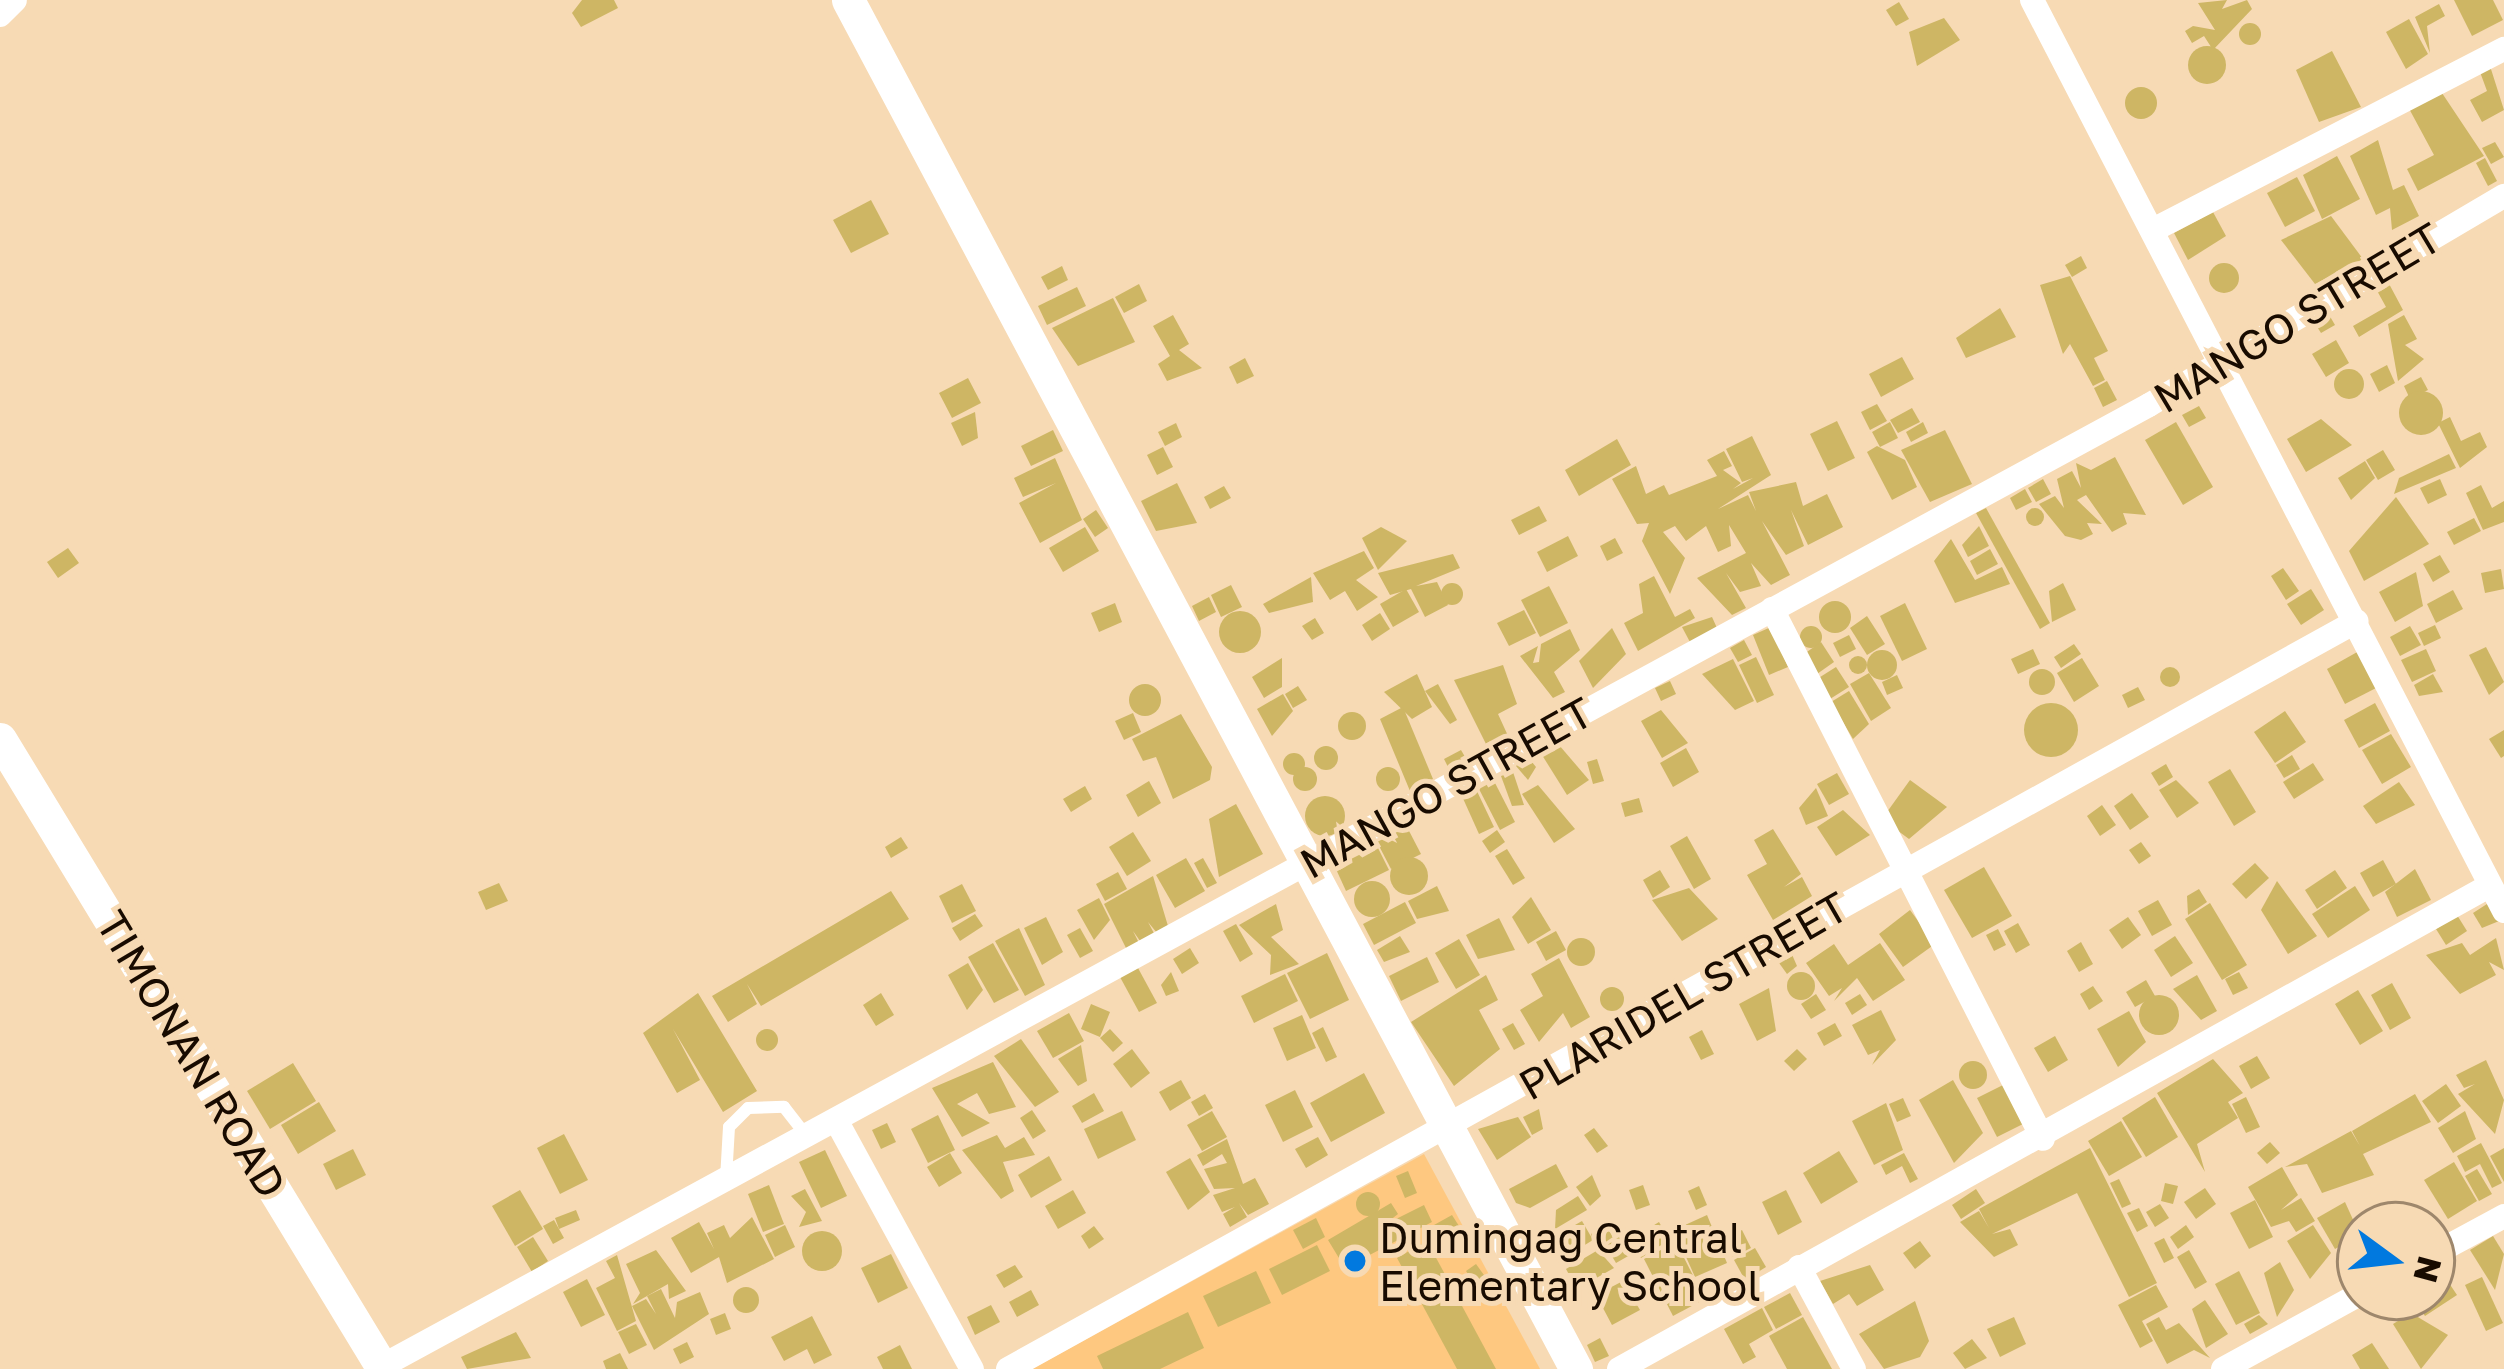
<!DOCTYPE html>
<html>
<head>
<meta charset="utf-8">
<style>
	body { margin:0 }
	#map { position:relative; width:2504px; height:1369px; overflow:hidden; background:#f7dab4; font-family:"Golos Text",sans-serif }
	div>[style] { position:absolute }
	[style*='--x'] { left:calc(var(--x)*1px); top:calc(var(--y)*1px); width:calc(var(--w)*1px); rotate:calc(var(--a)*1deg) }
	.built>* { inset:0; background:#fec880 }
	.building>* { inset:0; background:#ceb664 }
	.round { border-radius:50% }
	.lane>* { height:12px; margin:-6px; padding:0 6px; transform-origin:6px; border-radius:6px; background:#fff }
	.street>* { height:24px; margin:-12px; padding:0 12px; transform-origin:12px; border-radius:12px; background:#fff }
	.secondary>* { height:33px; margin:-16.5px; padding:0 16.5px; transform-origin:16.5px; border-radius:16.5px; background:#fff }
	.dots>* { width:33px; height:33px; translate:-50% -50%; box-sizing:border-box; border:6px solid #f7dab4; border-radius:50% }
	span { translate:-50% -50%; white-space:nowrap; text-align:center; line-height:1.15; -webkit-text-stroke:10px #f7dab4; paint-order:stroke }
	.street-label { font-size:42px; color:#180b00 }
	.poi-label { font-size:42px; color:#180b00 }
	.left { translate:0 -50%; text-align:left }
	.north { position:absolute; left:2336px; top:1201px; width:120px; height:120px; box-sizing:border-box; background:#f7dab4; border:3px solid #9e876c; border-radius:50%; rotate:105deg; font-size:33px; font-weight:700; line-height:48px; text-align:center; color:#180b00 }
	.north::after { content:''; display:block; margin:auto; width:42px; height:54px; background:#0179df; clip-path:polygon(50% 0,100% 100%,50% 72%,0 100%) }
</style>
</head>
<body>
<div id="map">
	<div class="built">
		<div style="clip-path:polygon(1424px 1154px,1540px 1369px,1032px 1369px)"></div>
	</div>
	<div class="building">
		<div style="clip-path:polygon(582px 0,614px 0,618px 8px,581px 27px,572px 13px)"></div>
		<div style="clip-path:polygon(2227px 0,2222px 9px,2247px 0,2252px 9px,2213px 50px,2204px 36px,2192px 43px,2185px 31px,2193px 26px,2215px 30px,2198px 3px)"></div>
		<div style="clip-path:polygon(2454px 0,2493px 0,2503px 20px,2472px 36px)"></div>
		<div style="clip-path:polygon(1899px 2px,1909px 19px,1896px 26px,1886px 10px)"></div>
		<div style="clip-path:polygon(2439px 4px,2445px 16px,2427px 26px,2430px 53px,2415px 17px)"></div>
		<div style="clip-path:polygon(1944px 18px,1960px 40px,1917px 66px,1909px 32px)"></div>
		<div style="clip-path:polygon(2409px 19px,2428px 54px,2406px 69px,2386px 32px)"></div>
		<div class="round" style="left:2239px;top:23px;width:22px;height:22px"></div>
		<div class="round" style="left:2188px;top:46px;width:38px;height:38px"></div>
		<div style="clip-path:polygon(2332px 51px,2361px 107px,2319px 122px,2296px 70px)"></div>
		<div style="clip-path:polygon(2490px 66px,2504px 110px,2482px 122px,2470px 100px,2487px 91px,2480px 72px)"></div>
		<div class="round" style="left:2125px;top:87px;width:32px;height:32px"></div>
		<div style="clip-path:polygon(2438px 87px,2484px 156px,2418px 191px,2407px 169px,2434px 155px,2406px 103px)"></div>
		<div style="clip-path:polygon(2378px 140px,2393px 190px,2404px 185px,2419px 216px,2392px 230px,2390px 208px,2376px 215px,2350px 156px)"></div>
		<div style="clip-path:polygon(2495px 142px,2504px 157px,2491px 164px,2482px 148px)"></div>
		<div style="clip-path:polygon(2337px 156px,2360px 199px,2322px 219px,2303px 175px)"></div>
		<div style="clip-path:polygon(2485px 158px,2497px 181px,2488px 186px,2476px 163px)"></div>
		<div style="clip-path:polygon(2297px 177px,2315px 211px,2285px 227px,2267px 193px)"></div>
		<div style="clip-path:polygon(871px 200px,889px 234px,851px 253px,833px 220px)"></div>
		<div style="clip-path:polygon(2213px 212px,2226px 236px,2188px 260px,2174px 233px)"></div>
		<div style="clip-path:polygon(2331px 216px,2363px 259px,2315px 284px,2281px 240px)"></div>
		<div style="clip-path:polygon(2081px 256px,2087px 268px,2072px 277px,2065px 265px)"></div>
		<div class="round" style="left:2209px;top:263px;width:30px;height:30px"></div>
		<div style="clip-path:polygon(1062px 266px,1068px 280px,1048px 290px,1041px 277px)"></div>
		<div style="clip-path:polygon(2070px 276px,2108px 351px,2094px 358px,2105px 380px,2093px 386px,2070px 344px,2063px 354px,2040px 285px)"></div>
		<div style="clip-path:polygon(2387px 280px,2403px 310px,2359px 337px,2353px 326px,2386px 307px,2375px 287px)"></div>
		<div style="clip-path:polygon(1139px 284px,1147px 301px,1124px 313px,1115px 297px)"></div>
		<div style="clip-path:polygon(1077px 287px,1086px 306px,1047px 325px,1038px 306px)"></div>
		<div style="clip-path:polygon(1113px 298px,1135px 342px,1078px 366px,1052px 328px)"></div>
		<div style="clip-path:polygon(2000px 308px,2016px 337px,1966px 358px,1956px 338px)"></div>
		<div style="clip-path:polygon(2328px 313px,2335px 325px,2321px 333px,2314px 322px)"></div>
		<div style="clip-path:polygon(1173px 315px,1189px 344px,1179px 350px,1202px 368px,1167px 381px,1158px 364px,1170px 356px,1153px 326px)"></div>
		<div style="clip-path:polygon(2404px 315px,2417px 339px,2405px 345px,2424px 359px,2398px 381px,2388px 324px)"></div>
		<div style="clip-path:polygon(2336px 340px,2349px 363px,2326px 377px,2312px 354px)"></div>
		<div style="clip-path:polygon(1902px 357px,1914px 379px,1881px 397px,1869px 374px)"></div>
		<div style="clip-path:polygon(1245px 358px,1254px 376px,1237px 384px,1229px 367px)"></div>
		<div style="clip-path:polygon(2387px 365px,2395px 383px,2379px 392px,2370px 374px)"></div>
		<div class="round" style="left:2334px;top:369px;width:30px;height:30px"></div>
		<div style="clip-path:polygon(2421px 377px,2428px 390px,2410px 399px,2404px 386px)"></div>
		<div style="clip-path:polygon(968px 378px,981px 403px,952px 418px,939px 393px)"></div>
		<div style="clip-path:polygon(2107px 381px,2117px 400px,2103px 407px,2094px 388px)"></div>
		<div class="round" style="left:2399px;top:391px;width:44px;height:44px"></div>
		<div style="clip-path:polygon(1877px 404px,1887px 421px,1870px 430px,1861px 412px)"></div>
		<div style="clip-path:polygon(2199px 406px,2206px 418px,2189px 427px,2182px 415px)"></div>
		<div style="clip-path:polygon(1912px 408px,1920px 422px,1898px 433px,1890px 420px)"></div>
		<div style="clip-path:polygon(975px 412px,978px 438px,962px 446px,951px 423px)"></div>
		<div style="clip-path:polygon(2450px 417px,2461px 441px,2480px 432px,2487px 447px,2460px 468px,2438px 423px)"></div>
		<div style="clip-path:polygon(2321px 419px,2352px 445px,2306px 472px,2287px 439px)"></div>
		<div style="clip-path:polygon(1837px 421px,1855px 458px,1828px 471px,1810px 434px)"></div>
		<div style="clip-path:polygon(1890px 422px,1898px 438px,1880px 447px,1872px 432px)"></div>
		<div style="clip-path:polygon(1923px 422px,1928px 433px,1911px 442px,1906px 432px)"></div>
		<div style="clip-path:polygon(2176px 422px,2213px 487px,2183px 505px,2145px 440px)"></div>
		<div style="clip-path:polygon(1176px 423px,1182px 437px,1165px 446px,1158px 432px)"></div>
		<div style="clip-path:polygon(1053px 430px,1063px 451px,1031px 466px,1021px 446px)"></div>
		<div style="clip-path:polygon(1945px 430px,1972px 484px,1930px 502px,1901px 450px)"></div>
		<div style="clip-path:polygon(1752px 436px,1771px 475px,1718px 509px,1748px 495px,1756px 511px,1749px 492px,1796px 482px,1803px 506px,1827px 494px,1843px 527px,1808px 545px,1791px 510px,1804px 546px,1786px 555px,1762px 521px,1790px 575px,1771px 585px,1751px 563px,1761px 586px,1740px 592px,1726px 573px,1746px 608px,1732px 615px,1697px 578px,1746px 553px,1729px 525px,1731px 546px,1718px 552px,1706px 526px,1686px 541px,1675px 526px,1663px 532px,1685px 558px,1670px 594px,1642px 541px,1649px 523px,1637px 524px,1612px 479px,1636px 466px,1646px 494px,1664px 485px,1669px 495px,1717px 476px,1707px 460px,1724px 451px,1732px 466px,1723px 470px,1741px 483px,1733px 489px,1753px 478px,1742px 482px,1726px 449px)"></div>
		<div style="clip-path:polygon(1617px 439px,1631px 465px,1579px 496px,1565px 470px)"></div>
		<div style="clip-path:polygon(1877px 446px,1905px 460px,1917px 487px,1892px 500px,1867px 452px)"></div>
		<div style="clip-path:polygon(1163px 447px,1173px 467px,1157px 475px,1147px 455px)"></div>
		<div style="clip-path:polygon(2383px 450px,2395px 470px,2378px 480px,2366px 460px)"></div>
		<div style="clip-path:polygon(2449px 454px,2456px 468px,2394px 494px,2399px 478px)"></div>
		<div style="clip-path:polygon(2115px 457px,2146px 515px,2123px 513px,2127px 524px,2112px 532px,2086px 495px,2077px 500px,2102px 524px,2087px 523px,2093px 534px,2081px 540px,2065px 536px,2039px 504px,2055px 496px,2064px 508px,2057px 479px,2072px 471px,2081px 488px,2076px 463px,2091px 470px)"></div>
		<div style="clip-path:polygon(1055px 458px,1082px 520px,1040px 543px,1019px 503px,1056px 483px,1023px 497px,1014px 478px)"></div>
		<div style="clip-path:polygon(2365px 461px,2375px 478px,2351px 500px,2338px 478px)"></div>
		<div style="clip-path:polygon(2043px 479px,2051px 494px,2036px 502px,2028px 488px)"></div>
		<div style="clip-path:polygon(2440px 479px,2447px 495px,2428px 504px,2420px 488px)"></div>
		<div style="clip-path:polygon(1177px 483px,1197px 523px,1156px 531px,1141px 501px)"></div>
		<div style="clip-path:polygon(2481px 485px,2492px 508px,2504px 501px,2504px 522px,2483px 530px,2466px 493px)"></div>
		<div style="clip-path:polygon(1224px 486px,1231px 498px,1210px 509px,1204px 497px)"></div>
		<div style="clip-path:polygon(2025px 489px,2032px 502px,2016px 510px,2010px 498px)"></div>
		<div style="clip-path:polygon(2396px 497px,2429px 544px,2364px 581px,2349px 551px)"></div>
		<div style="clip-path:polygon(1539px 506px,1547px 521px,1519px 535px,1511px 520px)"></div>
		<div class="round" style="left:2026px;top:508px;width:18px;height:18px"></div>
		<div style="clip-path:polygon(1986px 508px,2050px 623px,2040px 629px,1976px 513px)"></div>
		<div style="clip-path:polygon(1096px 510px,1108px 528px,1095px 537px,1083px 519px)"></div>
		<div style="clip-path:polygon(2474px 518px,2481px 531px,2454px 545px,2447px 532px)"></div>
		<div style="clip-path:polygon(1979px 526px,1989px 546px,1968px 557px,1962px 545px)"></div>
		<div style="clip-path:polygon(1085px 527px,1099px 551px,1063px 572px,1049px 548px)"></div>
		<div style="clip-path:polygon(1381px 527px,1407px 541px,1378px 570px,1362px 538px)"></div>
		<div style="clip-path:polygon(1568px 536px,1578px 556px,1547px 572px,1537px 552px)"></div>
		<div style="clip-path:polygon(1615px 538px,1623px 553px,1607px 561px,1600px 546px)"></div>
		<div style="clip-path:polygon(1951px 539px,1975px 580px,2002px 567px,2010px 584px,1955px 603px,1934px 561px)"></div>
		<div style="clip-path:polygon(68px 548px,79px 563px,58px 578px,47px 562px)"></div>
		<div style="clip-path:polygon(1990px 549px,1998px 564px,1977px 575px,1970px 561px)"></div>
		<div style="clip-path:polygon(1364px 551px,1374px 568px,1356px 580px,1378px 597px,1357px 611px,1345px 591px,1330px 600px,1313px 573px)"></div>
		<div style="clip-path:polygon(1453px 554px,1460px 568px,1416px 586px,1437px 582px,1448px 605px,1425px 617px,1411px 589px,1390px 595px,1378px 573px)"></div>
		<div style="clip-path:polygon(2440px 555px,2450px 572px,2433px 582px,2423px 564px)"></div>
		<div style="clip-path:polygon(2283px 568px,2299px 591px,2286px 600px,2271px 576px)"></div>
		<div style="clip-path:polygon(2501px 569px,2504px 589px,2485px 593px,2481px 573px)"></div>
		<div style="clip-path:polygon(2416px 572px,2423px 606px,2395px 622px,2379px 592px)"></div>
		<div style="clip-path:polygon(1654px 576px,1675px 617px,1690px 609px,1695px 618px,1638px 651px,1624px 623px,1643px 613px,1639px 584px)"></div>
		<div style="clip-path:polygon(1311px 577px,1313px 602px,1269px 613px,1263px 604px)"></div>
		<div style="clip-path:polygon(2063px 583px,2076px 610px,2052px 622px,2049px 591px)"></div>
		<div class="round" style="left:1441px;top:583px;width:22px;height:22px"></div>
		<div style="clip-path:polygon(1231px 585px,1242px 607px,1221px 617px,1211px 595px)"></div>
		<div style="clip-path:polygon(1549px 586px,1568px 623px,1540px 637px,1521px 600px)"></div>
		<div style="clip-path:polygon(1406px 589px,1419px 612px,1393px 627px,1380px 604px)"></div>
		<div style="clip-path:polygon(2311px 589px,2324px 610px,2301px 625px,2287px 604px)"></div>
		<div style="clip-path:polygon(2453px 590px,2463px 609px,2436px 623px,2427px 604px)"></div>
		<div style="clip-path:polygon(1209px 597px,1216px 612px,1199px 621px,1192px 606px)"></div>
		<div class="round" style="left:1819px;top:601px;width:32px;height:32px"></div>
		<div style="clip-path:polygon(1115px 603px,1122px 622px,1099px 632px,1091px 613px)"></div>
		<div style="clip-path:polygon(1905px 603px,1927px 649px,1902px 661px,1880px 616px)"></div>
		<div style="clip-path:polygon(1524px 610px,1536px 633px,1509px 646px,1497px 623px)"></div>
		<div class="round" style="left:1219px;top:611px;width:42px;height:42px"></div>
		<div style="clip-path:polygon(1380px 613px,1390px 629px,1372px 641px,1362px 625px)"></div>
		<div style="clip-path:polygon(1867px 616px,1885px 644px,1867px 655px,1850px 628px)"></div>
		<div style="clip-path:polygon(1712px 617px,1717px 628px,1691px 644px,1682px 627px)"></div>
		<div style="clip-path:polygon(1315px 618px,1324px 633px,1312px 640px,1302px 626px)"></div>
		<div style="clip-path:polygon(2435px 625px,2441px 638px,2424px 646px,2418px 633px)"></div>
		<div style="clip-path:polygon(2410px 626px,2421px 645px,2400px 656px,2390px 637px)"></div>
		<div class="round" style="left:1800px;top:626px;width:22px;height:22px"></div>
		<div style="clip-path:polygon(1771px 627px,1788px 667px,1769px 675px,1753px 635px)"></div>
		<div style="clip-path:polygon(1612px 628px,1626px 654px,1593px 688px,1579px 661px)"></div>
		<div style="clip-path:polygon(1570px 629px,1580px 650px,1554px 672px,1565px 692px,1553px 698px,1520px 656px,1538px 646px,1533px 663px,1539px 662px,1541px 644px)"></div>
		<div style="clip-path:polygon(1849px 635px,1856px 649px,1840px 657px,1833px 643px)"></div>
		<div style="clip-path:polygon(1744px 640px,1752px 655px,1738px 662px,1730px 648px)"></div>
		<div style="clip-path:polygon(1821px 642px,1834px 662px,1817px 674px,1804px 654px)"></div>
		<div style="clip-path:polygon(2074px 644px,2081px 654px,2061px 668px,2054px 657px)"></div>
		<div style="clip-path:polygon(2486px 647px,2504px 682px,2489px 695px,2469px 655px)"></div>
		<div style="clip-path:polygon(2033px 649px,2040px 664px,2018px 674px,2011px 659px)"></div>
		<div style="clip-path:polygon(2426px 649px,2436px 671px,2412px 682px,2401px 660px)"></div>
		<div class="round" style="left:1867px;top:650px;width:30px;height:30px"></div>
		<div style="clip-path:polygon(2359px 651px,2378px 687px,2345px 704px,2327px 669px)"></div>
		<div class="round" style="left:1849px;top:656px;width:18px;height:18px"></div>
		<div style="clip-path:polygon(1756px 657px,1774px 695px,1757px 703px,1739px 665px)"></div>
		<div style="clip-path:polygon(1282px 658px,1282px 687px,1264px 698px,1252px 677px)"></div>
		<div style="clip-path:polygon(2082px 658px,2099px 686px,2074px 702px,2057px 673px)"></div>
		<div style="clip-path:polygon(1733px 659px,1754px 701px,1735px 710px,1702px 674px)"></div>
		<div style="clip-path:polygon(1503px 665px,1517px 704px,1498px 714px,1509px 738px,1488px 748px,1454px 680px)"></div>
		<div style="clip-path:polygon(1836px 667px,1849px 687px,1830px 699px,1817px 679px)"></div>
		<div class="round" style="left:2160px;top:667px;width:20px;height:20px"></div>
		<div class="round" style="left:2029px;top:669px;width:26px;height:26px"></div>
		<div style="clip-path:polygon(1869px 673px,1891px 708px,1871px 721px,1850px 684px)"></div>
		<div style="clip-path:polygon(1417px 674px,1432px 707px,1412px 719px,1384px 692px)"></div>
		<div style="clip-path:polygon(2433px 674px,2443px 692px,2419px 696px,2414px 685px)"></div>
		<div style="clip-path:polygon(1897px 675px,1903px 688px,1887px 695px,1882px 682px)"></div>
		<div style="clip-path:polygon(1670px 681px,1676px 694px,1661px 701px,1655px 688px)"></div>
		<div style="clip-path:polygon(1438px 684px,1457px 720px,1450px 724px,1425px 691px)"></div>
		<div class="round" style="left:1129px;top:684px;width:32px;height:32px"></div>
		<div style="clip-path:polygon(1298px 686px,1307px 700px,1293px 708px,1285px 694px)"></div>
		<div style="clip-path:polygon(2138px 687px,2145px 700px,2128px 708px,2122px 695px)"></div>
		<div style="clip-path:polygon(1849px 691px,1869px 724px,1853px 739px,1831px 702px)"></div>
		<div style="clip-path:polygon(1283px 694px,1293px 711px,1272px 736px,1257px 709px)"></div>
		<div class="round" style="left:2024px;top:703px;width:54px;height:54px"></div>
		<div style="clip-path:polygon(2375px 703px,2390px 731px,2359px 748px,2344px 720px)"></div>
		<div style="clip-path:polygon(1403px 707px,1433px 779px,1410px 791px,1380px 719px)"></div>
		<div style="clip-path:polygon(1661px 710px,1688px 743px,1662px 758px,1641px 721px)"></div>
		<div style="clip-path:polygon(2285px 711px,2306px 742px,2275px 763px,2254px 732px)"></div>
		<div class="round" style="left:1338px;top:712px;width:28px;height:28px"></div>
		<div style="clip-path:polygon(1133px 713px,1141px 732px,1124px 740px,1115px 721px)"></div>
		<div style="clip-path:polygon(1181px 714px,1212px 767px,1210px 780px,1173px 799px,1156px 757px,1143px 761px,1132px 739px)"></div>
		<div style="clip-path:polygon(2504px 730px,2504px 756px,2501px 758px,2489px 739px)"></div>
		<div style="clip-path:polygon(2391px 734px,2411px 767px,2382px 784px,2362px 750px)"></div>
		<div style="clip-path:polygon(1559px 745px,1589px 780px,1567px 795px,1542px 755px)"></div>
		<div class="round" style="left:1314px;top:746px;width:24px;height:24px"></div>
		<div style="clip-path:polygon(1686px 748px,1699px 772px,1673px 787px,1660px 763px)"></div>
		<div style="clip-path:polygon(1461px 750px,1468px 762px,1450px 771px,1444px 759px)"></div>
		<div class="round" style="left:1283px;top:753px;width:22px;height:22px"></div>
		<div style="clip-path:polygon(2292px 755px,2300px 769px,2284px 778px,2276px 765px)"></div>
		<div style="clip-path:polygon(1527px 756px,1536px 767px,1528px 780px,1516px 766px)"></div>
		<div style="clip-path:polygon(1597px 759px,1604px 781px,1593px 784px,1587px 762px)"></div>
		<div style="clip-path:polygon(2313px 763px,2324px 780px,2294px 799px,2283px 782px)"></div>
		<div style="clip-path:polygon(2166px 764px,2173px 777px,2159px 786px,2151px 773px)"></div>
		<div class="round" style="left:1376px;top:767px;width:24px;height:24px"></div>
		<div class="round" style="left:1293px;top:767px;width:24px;height:24px"></div>
		<div style="clip-path:polygon(2230px 769px,2256px 812px,2234px 826px,2208px 782px)"></div>
		<div style="clip-path:polygon(1513px 772px,1524px 805px,1512px 806px,1501px 776px)"></div>
		<div style="clip-path:polygon(1837px 773px,1849px 794px,1829px 805px,1817px 784px)"></div>
		<div style="clip-path:polygon(1910px 780px,1947px 807px,1909px 839px,1882px 819px)"></div>
		<div style="clip-path:polygon(2176px 780px,2199px 803px,2177px 818px,2159px 790px)"></div>
		<div style="clip-path:polygon(1149px 781px,1161px 803px,1138px 817px,1126px 795px)"></div>
		<div style="clip-path:polygon(1494px 781px,1515px 822px,1500px 830px,1479px 789px)"></div>
		<div style="clip-path:polygon(2399px 782px,2415px 805px,2376px 824px,2363px 806px)"></div>
		<div style="clip-path:polygon(1538px 785px,1575px 829px,1554px 843px,1522px 794px)"></div>
		<div style="clip-path:polygon(1085px 786px,1092px 799px,1071px 812px,1063px 799px)"></div>
		<div style="clip-path:polygon(1475px 787px,1494px 827px,1479px 834px,1461px 794px)"></div>
		<div style="clip-path:polygon(1816px 788px,1828px 816px,1806px 825px,1799px 808px)"></div>
		<div style="clip-path:polygon(2132px 793px,2149px 817px,2130px 830px,2114px 806px)"></div>
		<div class="round" style="left:1305px;top:796px;width:40px;height:40px"></div>
		<div style="clip-path:polygon(1639px 798px,1643px 812px,1625px 817px,1621px 803px)"></div>
		<div style="clip-path:polygon(1236px 804px,1263px 854px,1219px 877px,1209px 819px)"></div>
		<div style="clip-path:polygon(2102px 805px,2116px 825px,2100px 836px,2087px 816px)"></div>
		<div style="clip-path:polygon(1843px 810px,1870px 835px,1836px 856px,1817px 827px)"></div>
		<div style="clip-path:polygon(1407px 827px,1421px 854px,1391px 869px,1377px 842px)"></div>
		<div style="clip-path:polygon(1773px 829px,1801px 874px,1784px 887px,1802px 877px,1812px 896px,1773px 920px,1747px 875px,1767px 864px,1754px 840px)"></div>
		<div style="clip-path:polygon(1497px 830px,1505px 842px,1490px 853px,1482px 841px)"></div>
		<div style="clip-path:polygon(1133px 832px,1151px 861px,1127px 876px,1109px 847px)"></div>
		<div style="clip-path:polygon(1687px 836px,1711px 879px,1694px 889px,1670px 846px)"></div>
		<div style="clip-path:polygon(901px 837px,908px 848px,891px 858px,885px 847px)"></div>
		<div style="clip-path:polygon(2141px 842px,2151px 856px,2139px 864px,2129px 850px)"></div>
		<div style="clip-path:polygon(1377px 846px,1389px 870px,1346px 891px,1335px 867px)"></div>
		<div style="clip-path:polygon(1507px 849px,1525px 878px,1513px 885px,1495px 856px)"></div>
		<div class="round" style="left:1390px;top:857px;width:38px;height:38px"></div>
		<div style="clip-path:polygon(1186px 858px,1205px 891px,1175px 908px,1156px 875px)"></div>
		<div style="clip-path:polygon(1203px 858px,1217px 883px,1207px 888px,1194px 863px)"></div>
		<div style="clip-path:polygon(2383px 860px,2396px 884px,2373px 897px,2360px 873px)"></div>
		<div style="clip-path:polygon(2255px 863px,2269px 878px,2246px 899px,2232px 884px)"></div>
		<div style="clip-path:polygon(1984px 867px,2012px 916px,1972px 938px,1944px 890px)"></div>
		<div style="clip-path:polygon(2415px 869px,2431px 900px,2397px 917px,2385px 892px)"></div>
		<div style="clip-path:polygon(1660px 870px,1670px 887px,1653px 898px,1643px 880px)"></div>
		<div style="clip-path:polygon(2335px 870px,2347px 888px,2317px 909px,2305px 890px)"></div>
		<div style="clip-path:polygon(1118px 872px,1127px 889px,1105px 901px,1096px 884px)"></div>
		<div style="clip-path:polygon(1153px 876px,1168px 926px,1157px 933px,1148px 922px,1156px 937px,1143px 945px,1133px 931px,1140px 945px,1128px 952px,1104px 904px)"></div>
		<div style="clip-path:polygon(2277px 881px,2317px 936px,2288px 954px,2261px 910px)"></div>
		<div class="round" style="left:1354px;top:881px;width:36px;height:36px"></div>
		<div style="clip-path:polygon(499px 883px,508px 901px,486px 910px,478px 892px)"></div>
		<div style="clip-path:polygon(962px 884px,976px 911px,952px 923px,939px 896px)"></div>
		<div style="clip-path:polygon(1437px 886px,1449px 911px,1417px 919px,1408px 901px)"></div>
		<div style="clip-path:polygon(2355px 886px,2370px 910px,2328px 938px,2312px 914px)"></div>
		<div style="clip-path:polygon(1689px 888px,1718px 919px,1682px 941px,1652px 900px)"></div>
		<div style="clip-path:polygon(2199px 889px,2207px 902px,2188px 915px,2187px 896px)"></div>
		<div style="clip-path:polygon(891px 891px,909px 919px,761px 1006px,747px 984px,757px 1004px,728px 1022px,712px 996px)"></div>
		<div style="clip-path:polygon(1531px 897px,1551px 930px,1528px 944px,1512px 917px)"></div>
		<div style="clip-path:polygon(1099px 898px,1110px 920px,1094px 940px,1077px 910px)"></div>
		<div style="clip-path:polygon(2158px 900px,2172px 925px,2152px 936px,2138px 911px)"></div>
		<div style="clip-path:polygon(1405px 902px,1416px 923px,1374px 945px,1363px 924px)"></div>
		<div style="clip-path:polygon(2210px 903px,2247px 965px,2222px 980px,2185px 919px)"></div>
		<div style="clip-path:polygon(1276px 904px,1283px 930px,1271px 937px,1299px 964px,1270px 975px,1271px 955px,1239px 925px)"></div>
		<div style="clip-path:polygon(2487px 904px,2504px 919px,2482px 928px,2473px 913px)"></div>
		<div style="clip-path:polygon(1910px 910px,1935px 944px,1903px 967px,1879px 934px)"></div>
		<div style="clip-path:polygon(975px 914px,983px 926px,960px 941px,952px 928px)"></div>
		<div style="clip-path:polygon(2457px 915px,2467px 931px,2446px 945px,2436px 929px)"></div>
		<div style="clip-path:polygon(1046px 917px,1063px 952px,1042px 965px,1024px 928px)"></div>
		<div style="clip-path:polygon(2128px 917px,2141px 935px,2122px 949px,2109px 930px)"></div>
		<div style="clip-path:polygon(1499px 918px,1515px 950px,1478px 959px,1466px 935px)"></div>
		<div style="clip-path:polygon(2018px 923px,2030px 945px,2016px 953px,2004px 931px)"></div>
		<div style="clip-path:polygon(1236px 924px,1253px 954px,1240px 962px,1223px 931px)"></div>
		<div style="clip-path:polygon(1019px 928px,1045px 985px,1025px 996px,995px 941px)"></div>
		<div style="clip-path:polygon(1080px 928px,1093px 951px,1080px 958px,1067px 935px)"></div>
		<div style="clip-path:polygon(1998px 929px,2006px 945px,1994px 951px,1986px 935px)"></div>
		<div style="clip-path:polygon(1556px 931px,1566px 950px,1546px 961px,1536px 942px)"></div>
		<div style="clip-path:polygon(1400px 936px,1410px 952px,1384px 962px,1377px 950px)"></div>
		<div style="clip-path:polygon(2175px 936px,2193px 963px,2171px 977px,2154px 950px)"></div>
		<div class="round" style="left:1567px;top:938px;width:28px;height:28px"></div>
		<div style="clip-path:polygon(2496px 938px,2504px 970px,2489px 962px,2496px 975px,2460px 994px,2426px 955px,2462px 943px,2470px 955px)"></div>
		<div style="clip-path:polygon(1459px 939px,1480px 975px,1456px 989px,1435px 953px)"></div>
		<div style="clip-path:polygon(2081px 942px,2093px 964px,2079px 972px,2067px 951px)"></div>
		<div style="clip-path:polygon(993px 943px,1019px 990px,994px 1003px,968px 957px)"></div>
		<div style="clip-path:polygon(1880px 943px,1905px 980px,1873px 1001px,1857px 978px,1834px 1001px,1842px 988px,1829px 996px,1806px 963px,1834px 944px,1848px 965px)"></div>
		<div style="clip-path:polygon(1190px 948px,1199px 963px,1182px 974px,1173px 959px)"></div>
		<div style="clip-path:polygon(1790px 950px,1797px 966px,1787px 974px,1777px 960px)"></div>
		<div style="clip-path:polygon(1327px 953px,1349px 1000px,1310px 1019px,1287px 973px)"></div>
		<div style="clip-path:polygon(1427px 957px,1439px 982px,1401px 1001px,1389px 976px)"></div>
		<div style="clip-path:polygon(1559px 958px,1590px 1017px,1571px 1028px,1563px 1013px,1539px 1042px,1520px 1010px,1543px 996px,1531px 974px)"></div>
		<div style="clip-path:polygon(968px 963px,983px 990px,967px 1010px,948px 975px)"></div>
		<div style="clip-path:polygon(1138px 968px,1157px 1003px,1139px 1012px,1120px 977px)"></div>
		<div style="clip-path:polygon(1171px 972px,1179px 991px,1166px 996px,1161px 985px)"></div>
		<div style="clip-path:polygon(2239px 972px,2248px 988px,2233px 995px,2225px 979px)"></div>
		<div class="round" style="left:1787px;top:972px;width:28px;height:28px"></div>
		<div style="clip-path:polygon(1285px 974px,1298px 1001px,1254px 1023px,1241px 996px)"></div>
		<div style="clip-path:polygon(1486px 975px,1498px 1000px,1479px 1010px,1500px 1049px,1454px 1086px,1411px 1022px)"></div>
		<div style="clip-path:polygon(2197px 975px,2217px 1011px,2201px 1020px,2173px 989px)"></div>
		<div style="clip-path:polygon(2146px 980px,2155px 996px,2135px 1007px,2126px 992px)"></div>
		<div style="clip-path:polygon(2392px 983px,2411px 1018px,2390px 1030px,2371px 995px)"></div>
		<div style="clip-path:polygon(2093px 986px,2103px 1001px,2089px 1010px,2080px 994px)"></div>
		<div class="round" style="left:1600px;top:987px;width:24px;height:24px"></div>
		<div style="clip-path:polygon(1769px 988px,1776px 1031px,1757px 1041px,1739px 1004px)"></div>
		<div style="clip-path:polygon(2358px 990px,2383px 1031px,2360px 1045px,2335px 1004px)"></div>
		<div style="clip-path:polygon(698px 993px,757px 1091px,723px 1112px,673px 1029px,700px 1080px,677px 1093px,643px 1033px)"></div>
		<div style="clip-path:polygon(881px 993px,894px 1015px,876px 1026px,863px 1005px)"></div>
		<div style="clip-path:polygon(1816px 994px,1826px 1010px,1811px 1019px,1801px 1004px)"></div>
		<div style="clip-path:polygon(1860px 994px,1867px 1005px,1852px 1015px,1845px 1003px)"></div>
		<div class="round" style="left:2139px;top:995px;width:40px;height:40px"></div>
		<div style="clip-path:polygon(1091px 1004px,1110px 1012px,1100px 1037px,1081px 1029px)"></div>
		<div style="clip-path:polygon(1881px 1010px,1896px 1040px,1872px 1065px,1880px 1050px,1868px 1055px,1852px 1025px)"></div>
		<div style="clip-path:polygon(2129px 1011px,2146px 1042px,2118px 1067px,2097px 1029px)"></div>
		<div style="clip-path:polygon(1069px 1013px,1084px 1041px,1053px 1058px,1037px 1031px)"></div>
		<div style="clip-path:polygon(1302px 1015px,1316px 1048px,1287px 1061px,1273px 1028px)"></div>
		<div style="clip-path:polygon(1513px 1023px,1525px 1044px,1514px 1050px,1502px 1029px)"></div>
		<div style="clip-path:polygon(1835px 1023px,1842px 1036px,1824px 1046px,1817px 1033px)"></div>
		<div style="clip-path:polygon(1323px 1027px,1337px 1057px,1326px 1062px,1312px 1033px)"></div>
		<div class="round" style="left:756px;top:1029px;width:22px;height:22px"></div>
		<div style="clip-path:polygon(1110px 1029px,1123px 1043px,1113px 1052px,1100px 1038px)"></div>
		<div style="clip-path:polygon(1702px 1030px,1714px 1054px,1701px 1060px,1689px 1037px)"></div>
		<div style="clip-path:polygon(2055px 1036px,2068px 1060px,2048px 1072px,2034px 1048px)"></div>
		<div style="clip-path:polygon(1021px 1039px,1059px 1092px,1035px 1107px,994px 1056px)"></div>
		<div style="clip-path:polygon(1081px 1045px,1087px 1081px,1078px 1086px,1058px 1059px)"></div>
		<div style="clip-path:polygon(1132px 1049px,1150px 1073px,1131px 1088px,1113px 1064px)"></div>
		<div style="clip-path:polygon(1797px 1049px,1807px 1059px,1794px 1071px,1784px 1061px)"></div>
		<div style="clip-path:polygon(2257px 1056px,2270px 1078px,2251px 1089px,2239px 1066px)"></div>
		<div style="clip-path:polygon(2213px 1059px,2243px 1093px,2228px 1102px,2238px 1118px,2197px 1144px,2205px 1172px,2157px 1093px)"></div>
		<div style="clip-path:polygon(2486px 1060px,2504px 1100px,2495px 1134px,2458px 1094px,2475px 1084px,2464px 1088px,2456px 1075px)"></div>
		<div class="round" style="left:1959px;top:1061px;width:28px;height:28px"></div>
		<div style="clip-path:polygon(993px 1062px,1016px 1107px,989px 1114px,977px 1093px,957px 1104px,990px 1123px,962px 1137px,932px 1088px)"></div>
		<div style="clip-path:polygon(293px 1063px,316px 1101px,270px 1129px,247px 1091px)"></div>
		<div style="clip-path:polygon(1364px 1073px,1385px 1113px,1331px 1142px,1310px 1103px)"></div>
		<div style="clip-path:polygon(1181px 1080px,1191px 1098px,1170px 1111px,1159px 1092px)"></div>
		<div style="clip-path:polygon(1953px 1080px,1983px 1133px,1954px 1163px,1919px 1100px)"></div>
		<div style="clip-path:polygon(2007px 1083px,2027px 1122px,1997px 1137px,1977px 1098px)"></div>
		<div style="clip-path:polygon(2446px 1084px,2461px 1106px,2438px 1123px,2422px 1101px)"></div>
		<div style="clip-path:polygon(1295px 1090px,1313px 1127px,1283px 1142px,1265px 1105px)"></div>
		<div style="clip-path:polygon(1094px 1093px,1104px 1111px,1082px 1123px,1072px 1106px)"></div>
		<div style="clip-path:polygon(1205px 1094px,1213px 1108px,1199px 1116px,1191px 1102px)"></div>
		<div style="clip-path:polygon(2415px 1094px,2431px 1122px,2363px 1154px,2374px 1175px,2322px 1193px,2307px 1164px,2285px 1167px,2351px 1131px,2360px 1146px,2352px 1131px)"></div>
		<div style="clip-path:polygon(2155px 1097px,2178px 1137px,2146px 1157px,2122px 1118px)"></div>
		<div style="clip-path:polygon(2246px 1097px,2260px 1127px,2246px 1133px,2232px 1104px)"></div>
		<div style="clip-path:polygon(1903px 1098px,1911px 1116px,1897px 1122px,1889px 1104px)"></div>
		<div style="clip-path:polygon(319px 1102px,336px 1131px,298px 1154px,281px 1125px)"></div>
		<div style="clip-path:polygon(1886px 1103px,1903px 1150px,1874px 1165px,1852px 1121px)"></div>
		<div style="clip-path:polygon(1539px 1109px,1543px 1129px,1532px 1135px,1523px 1117px)"></div>
		<div style="clip-path:polygon(1032px 1110px,1046px 1131px,1033px 1139px,1020px 1118px)"></div>
		<div style="clip-path:polygon(1122px 1111px,1136px 1140px,1098px 1159px,1084px 1129px)"></div>
		<div style="clip-path:polygon(1212px 1111px,1227px 1137px,1202px 1151px,1187px 1125px)"></div>
		<div style="clip-path:polygon(2465px 1111px,2476px 1139px,2453px 1153px,2438px 1128px)"></div>
		<div style="clip-path:polygon(938px 1115px,955px 1150px,928px 1163px,911px 1129px)"></div>
		<div style="clip-path:polygon(1518px 1117px,1531px 1137px,1497px 1160px,1478px 1129px)"></div>
		<div style="clip-path:polygon(2121px 1121px,2142px 1157px,2109px 1176px,2088px 1141px)"></div>
		<div style="clip-path:polygon(887px 1123px,896px 1142px,881px 1149px,872px 1130px)"></div>
		<div style="clip-path:polygon(1594px 1128px,1608px 1146px,1597px 1153px,1584px 1135px)"></div>
		<div style="clip-path:polygon(564px 1134px,588px 1180px,560px 1194px,537px 1148px)"></div>
		<div style="clip-path:polygon(997px 1135px,1005px 1148px,1024px 1137px,1035px 1155px,1003px 1162px,1014px 1191px,1001px 1199px,962px 1150px)"></div>
		<div style="clip-path:polygon(1318px 1137px,1328px 1155px,1306px 1168px,1295px 1149px)"></div>
		<div style="clip-path:polygon(1227px 1139px,1243px 1184px,1255px 1178px,1269px 1204px,1248px 1215px,1239px 1203px,1247px 1217px,1230px 1227px,1223px 1214px,1235px 1207px,1222px 1212px,1213px 1195px,1235px 1188px,1214px 1189px,1204px 1169px,1227px 1163px,1222px 1154px,1203px 1166px,1197px 1155px)"></div>
		<div style="clip-path:polygon(2270px 1142px,2280px 1153px,2267px 1164px,2257px 1153px)"></div>
		<div style="clip-path:polygon(2481px 1143px,2502px 1183px,2492px 1188px,2480px 1164px,2465px 1172px,2457px 1156px)"></div>
		<div style="clip-path:polygon(2090px 1148px,2157px 1283px,2129px 1297px,2077px 1193px,1992px 1234px,2010px 1229px,2018px 1245px,1994px 1257px,1960px 1222px,1979px 1211px,1989px 1228px,1979px 1209px)"></div>
		<div style="clip-path:polygon(2504px 1148px,2504px 1182px,2490px 1156px)"></div>
		<div style="clip-path:polygon(353px 1149px,366px 1175px,336px 1190px,323px 1164px)"></div>
		<div style="clip-path:polygon(825px 1150px,847px 1196px,821px 1208px,799px 1162px)"></div>
		<div style="clip-path:polygon(1839px 1151px,1858px 1182px,1821px 1204px,1803px 1173px)"></div>
		<div style="clip-path:polygon(950px 1153px,962px 1173px,939px 1187px,927px 1167px)"></div>
		<div style="clip-path:polygon(1904px 1153px,1918px 1179px,1910px 1183px,1902px 1166px,1886px 1175px,1881px 1165px)"></div>
		<div style="clip-path:polygon(1049px 1156px,1062px 1180px,1031px 1198px,1018px 1175px)"></div>
		<div style="clip-path:polygon(1190px 1158px,1210px 1192px,1188px 1210px,1166px 1172px)"></div>
		<div style="clip-path:polygon(2454px 1162px,2477px 1201px,2448px 1219px,2424px 1180px)"></div>
		<div style="clip-path:polygon(1556px 1164px,1568px 1187px,1530px 1208px,1516px 1203px,1509px 1189px)"></div>
		<div style="clip-path:polygon(2282px 1167px,2298px 1195px,2281px 1210px,2301px 1198px,2315px 1221px,2296px 1232px,2289px 1221px,2271px 1227px,2248px 1187px)"></div>
		<div style="clip-path:polygon(2477px 1169px,2492px 1194px,2479px 1201px,2465px 1176px)"></div>
		<div style="clip-path:polygon(1408px 1171px,1417px 1193px,1405px 1198px,1396px 1176px)"></div>
		<div style="clip-path:polygon(1592px 1175px,1601px 1196px,1590px 1206px,1576px 1187px)"></div>
		<div style="clip-path:polygon(2119px 1179px,2131px 1204px,2122px 1208px,2110px 1183px)"></div>
		<div style="clip-path:polygon(2165px 1183px,2178px 1186px,2173px 1204px,2161px 1201px)"></div>
		<div style="clip-path:polygon(769px 1185px,784px 1224px,763px 1232px,748px 1194px)"></div>
		<div style="clip-path:polygon(1643px 1185px,1650px 1205px,1636px 1210px,1629px 1190px)"></div>
		<div style="clip-path:polygon(1699px 1186px,1707px 1205px,1696px 1210px,1688px 1191px)"></div>
		<div style="clip-path:polygon(2205px 1188px,2216px 1204px,2196px 1219px,2184px 1202px)"></div>
		<div style="clip-path:polygon(805px 1189px,822px 1221px,799px 1227px,806px 1212px,791px 1196px)"></div>
		<div style="clip-path:polygon(1976px 1189px,1985px 1203px,1961px 1219px,1952px 1205px)"></div>
		<div style="clip-path:polygon(520px 1190px,543px 1229px,515px 1246px,492px 1206px)"></div>
		<div style="clip-path:polygon(1073px 1190px,1086px 1213px,1058px 1229px,1045px 1206px)"></div>
		<div style="clip-path:polygon(1786px 1190px,1802px 1222px,1778px 1235px,1762px 1202px)"></div>
		<div class="round" style="left:1356px;top:1192px;width:24px;height:24px"></div>
		<div style="clip-path:polygon(1578px 1196px,1587px 1210px,1555px 1229px,1556px 1210px)"></div>
		<div style="clip-path:polygon(2255px 1200px,2273px 1237px,2249px 1249px,2230px 1213px)"></div>
		<div style="clip-path:polygon(2345px 1202px,2360px 1235px,2335px 1249px,2317px 1218px)"></div>
		<div style="clip-path:polygon(1391px 1203px,1398px 1214px,1384px 1225px,1424px 1205px,1432px 1222px,1345px 1268px,1328px 1240px)"></div>
		<div style="clip-path:polygon(2160px 1204px,2169px 1218px,2155px 1227px,2146px 1212px)"></div>
		<div style="clip-path:polygon(2417px 1207px,2427px 1225px,2400px 1225px,2396px 1218px)"></div>
		<div style="clip-path:polygon(2139px 1208px,2148px 1226px,2137px 1232px,2127px 1213px)"></div>
		<div style="clip-path:polygon(576px 1210px,580px 1220px,559px 1229px,555px 1218px)"></div>
		<div style="clip-path:polygon(1452px 1215px,1459px 1226px,1440px 1236px,1434px 1225px)"></div>
		<div style="clip-path:polygon(1707px 1215px,1727px 1263px,1695px 1277px,1674px 1230px)"></div>
		<div style="clip-path:polygon(752px 1217px,774px 1259px,727px 1283px,719px 1257px,691px 1273px,671px 1238px,699px 1222px,714px 1249px,707px 1233px,724px 1225px,730px 1238px)"></div>
		<div style="clip-path:polygon(1316px 1218px,1325px 1237px,1303px 1249px,1293px 1230px)"></div>
		<div style="clip-path:polygon(554px 1220px,564px 1238px,553px 1244px,543px 1226px)"></div>
		<div style="clip-path:polygon(1582px 1221px,1593px 1240px,1565px 1257px,1554px 1237px)"></div>
		<div style="clip-path:polygon(1659px 1222px,1669px 1240px,1641px 1258px,1630px 1240px)"></div>
		<div style="clip-path:polygon(785px 1225px,795px 1247px,775px 1257px,765px 1235px)"></div>
		<div style="clip-path:polygon(1605px 1225px,1613px 1237px,1595px 1249px,1591px 1234px)"></div>
		<div style="clip-path:polygon(2186px 1225px,2194px 1237px,2178px 1249px,2170px 1237px)"></div>
		<div style="clip-path:polygon(2313px 1225px,2331px 1253px,2310px 1279px,2287px 1241px)"></div>
		<div style="clip-path:polygon(1094px 1226px,1104px 1239px,1089px 1249px,1081px 1236px)"></div>
		<div style="clip-path:polygon(1742px 1230px,1751px 1248px,1733px 1257px,1724px 1240px)"></div>
		<div class="round" style="left:802px;top:1231px;width:40px;height:40px"></div>
		<div style="clip-path:polygon(1452px 1232px,1464px 1248px,1455px 1254px,1443px 1239px)"></div>
		<div style="clip-path:polygon(2493px 1236px,2504px 1254px,2495px 1290px,2470px 1250px)"></div>
		<div style="clip-path:polygon(533px 1237px,548px 1261px,532px 1272px,517px 1247px)"></div>
		<div style="clip-path:polygon(1619px 1237px,1630px 1255px,1616px 1263px,1606px 1246px)"></div>
		<div style="clip-path:polygon(2164px 1238px,2174px 1258px,2164px 1263px,2154px 1243px)"></div>
		<div style="clip-path:polygon(1427px 1241px,1496px 1369px,1457px 1369px,1397px 1258px)"></div>
		<div style="clip-path:polygon(1920px 1241px,1931px 1256px,1915px 1269px,1903px 1253px)"></div>
		<div style="clip-path:polygon(1676px 1242px,1705px 1299px,1673px 1316px,1644px 1259px)"></div>
		<div style="clip-path:polygon(1317px 1245px,1330px 1271px,1282px 1295px,1269px 1269px)"></div>
		<div style="clip-path:polygon(1755px 1248px,1766px 1267px,1745px 1280px,1734px 1260px)"></div>
		<div style="clip-path:polygon(656px 1250px,686px 1291px,669px 1299px,668px 1284px,633px 1304px,640px 1293px,626px 1264px)"></div>
		<div style="clip-path:polygon(1598px 1250px,1614px 1268px,1577px 1289px,1566px 1269px)"></div>
		<div style="clip-path:polygon(2189px 1250px,2207px 1282px,2195px 1289px,2177px 1257px)"></div>
		<div style="clip-path:polygon(891px 1254px,908px 1288px,878px 1303px,861px 1268px)"></div>
		<div style="clip-path:polygon(617px 1255px,636px 1321px,617px 1331px,596px 1288px,615px 1278px,606px 1261px)"></div>
		<div style="clip-path:polygon(2280px 1262px,2294px 1290px,2277px 1317px,2264px 1273px)"></div>
		<div style="clip-path:polygon(1476px 1264px,1489px 1282px,1478px 1289px,1466px 1271px)"></div>
		<div style="clip-path:polygon(1015px 1265px,1023px 1277px,1004px 1288px,996px 1275px)"></div>
		<div style="clip-path:polygon(1870px 1265px,1884px 1290px,1857px 1306px,1849px 1294px,1833px 1304px,1820px 1281px)"></div>
		<div style="clip-path:polygon(1256px 1271px,1271px 1303px,1218px 1327px,1203px 1296px)"></div>
		<div style="clip-path:polygon(2239px 1271px,2260px 1313px,2236px 1325px,2215px 1284px)"></div>
		<div style="clip-path:polygon(2441px 1271px,2457px 1295px,2425px 1316px,2412px 1297px,2432px 1297px)"></div>
		<div style="clip-path:polygon(1639px 1273px,1646px 1284px,1638px 1298px,1627px 1280px)"></div>
		<div style="clip-path:polygon(2482px 1277px,2503px 1323px,2486px 1331px,2465px 1285px)"></div>
		<div style="clip-path:polygon(587px 1279px,605px 1315px,581px 1327px,563px 1292px)"></div>
		<div style="clip-path:polygon(1623px 1281px,1640px 1310px,1612px 1325px,1596px 1295px)"></div>
		<div style="clip-path:polygon(2156px 1285px,2168px 1307px,2142px 1321px,2153px 1341px,2140px 1348px,2118px 1305px)"></div>
		<div class="round" style="left:733px;top:1287px;width:26px;height:26px"></div>
		<div style="clip-path:polygon(661px 1289px,675px 1318px,677px 1302px,700px 1292px,709px 1314px,654px 1350px,632px 1306px,646px 1299px,656px 1314px,647px 1296px)"></div>
		<div style="clip-path:polygon(1031px 1290px,1039px 1305px,1017px 1317px,1009px 1302px)"></div>
		<div style="clip-path:polygon(1790px 1293px,1802px 1315px,1776px 1329px,1764px 1307px)"></div>
		<div style="clip-path:polygon(2205px 1300px,2228px 1334px,2206px 1348px,2192px 1309px)"></div>
		<div style="clip-path:polygon(1915px 1301px,1929px 1341px,1920px 1357px,1884px 1369px,1859px 1334px)"></div>
		<div style="clip-path:polygon(991px 1305px,1000px 1322px,975px 1335px,967px 1317px)"></div>
		<div style="clip-path:polygon(1762px 1308px,1773px 1330px,1749px 1344px,1756px 1357px,1743px 1364px,1724px 1329px)"></div>
		<div style="clip-path:polygon(1188px 1312px,1204px 1348px,1160px 1369px,1103px 1369px,1097px 1356px)"></div>
		<div style="clip-path:polygon(725px 1313px,731px 1329px,716px 1335px,710px 1319px)"></div>
		<div style="clip-path:polygon(2411px 1313px,2448px 1335px,2421px 1369px,2393px 1324px)"></div>
		<div style="clip-path:polygon(2259px 1315px,2268px 1324px,2250px 1334px,2244px 1324px)"></div>
		<div style="clip-path:polygon(812px 1316px,832px 1355px,814px 1364px,807px 1349px,784px 1361px,771px 1337px)"></div>
		<div style="clip-path:polygon(1803px 1317px,1832px 1369px,1787px 1369px,1769px 1336px)"></div>
		<div style="clip-path:polygon(2014px 1317px,2026px 1344px,2000px 1357px,1987px 1329px)"></div>
		<div style="clip-path:polygon(2159px 1317px,2166px 1330px,2179px 1323px,2210px 1358px,2194px 1350px,2167px 1364px,2146px 1324px)"></div>
		<div style="clip-path:polygon(636px 1324px,647px 1345px,629px 1354px,618px 1332px)"></div>
		<div style="clip-path:polygon(516px 1332px,531px 1358px,467px 1369px,461px 1357px)"></div>
		<div style="clip-path:polygon(1600px 1338px,1609px 1356px,1595px 1362px,1587px 1345px)"></div>
		<div style="clip-path:polygon(1972px 1339px,1987px 1358px,1965px 1369px,1953px 1353px)"></div>
		<div style="clip-path:polygon(687px 1342px,694px 1357px,680px 1364px,673px 1349px)"></div>
		<div style="clip-path:polygon(2372px 1343px,2389px 1369px,2360px 1369px,2352px 1355px)"></div>
		<div style="clip-path:polygon(900px 1345px,912px 1369px,883px 1369px,877px 1357px)"></div>
		<div style="clip-path:polygon(620px 1353px,628px 1369px,606px 1369px,603px 1361px)"></div>
	</div>
	<div class="lane">
		<div style="--x:726;--y:1179;--w:52;--a:-86.7"></div>
		<div style="--x:729;--y:1127;--w:27;--a:-45"></div>
		<div style="--x:748;--y:1108;--w:36;--a:-2"></div>
		<div style="--x:784;--y:1107;--w:36;--a:52"></div>
	</div>
	<div class="street">
		<div style="--x:2032;--y:0;--w:1026;--a:62.61"></div>
		<div style="--x:0;--y:15;--w:21;--a:-45"></div>
		<div style="--x:2153;--y:230;--w:395;--a:-27.3"></div>
		<div style="--x:1772;--y:609;--w:595;--a:62.92"></div>
		<div style="--x:836;--y:1120;--w:284;--a:61.4"></div>
		<div style="--x:2432;--y:1255;--w:82;--a:-28.4"></div>
		<div style="--x:1799;--y:1267;--w:116;--a:61.7"></div>
		<div style="--x:382;--y:1366;--w:2011;--a:-28.54"></div>
		<div style="--x:2149;--y:405;--w:412;--a:-30.5"></div>
		<div style="--x:1008;--y:1369;--w:1542;--a:-29.01"></div>
		<div style="--x:1619;--y:1369;--w:995;--a:-29.04"></div>
		<div style="--x:2223;--y:1369;--w:156;--a:-28.7"></div>
	</div>
	<div class="secondary">
		<div style="--x:848;--y:0;--w:1551;--a:62"></div>
		<div style="--x:0;--y:739;--w:737;--a:58.7"></div>
	</div>
	<div class="dots">
		<div style="left:1355px;top:1261px;background:#0179df"></div>
	</div>
	<div class="street-label">
		<span style="left:2297px;top:317px;rotate:-31deg">MANGO STREET</span>
		<span style="left:1446px;top:787px;rotate:-29deg">MANGO STREET</span>
		<span style="left:1683px;top:995px;rotate:-30deg">PLARIDEL STREET</span>
		<span style="left:192px;top:1054px;rotate:59deg">TIMONAN ROAD</span>
	</div>
	<div class="poi-label">
		<span class="left" style="left:1379px;top:1261px">Dumingag Central<br>Elementary School</span>
	</div>
	<div class="north">N</div>
</div>
</body>
</html>
